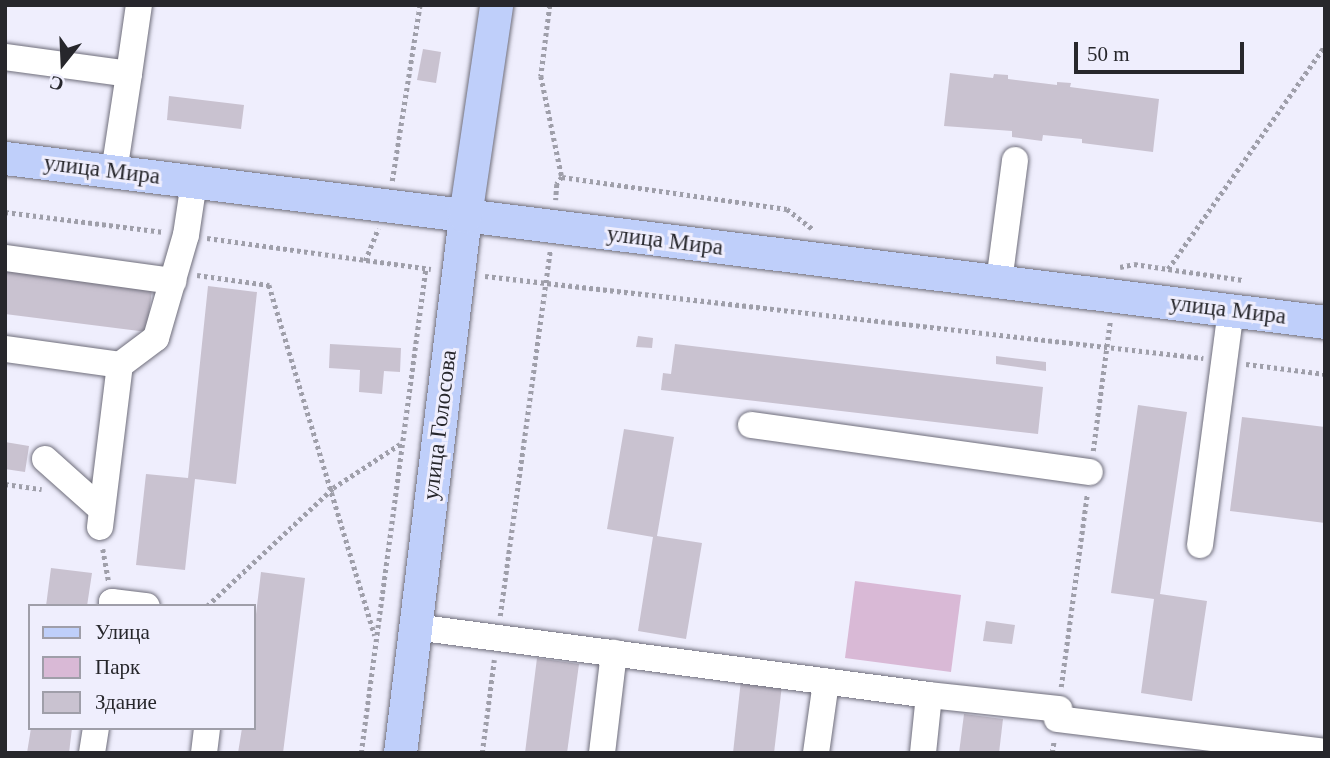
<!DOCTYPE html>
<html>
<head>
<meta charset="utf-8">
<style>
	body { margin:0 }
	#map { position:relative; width:1330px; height:758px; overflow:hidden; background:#efeefd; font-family:Georgia,serif }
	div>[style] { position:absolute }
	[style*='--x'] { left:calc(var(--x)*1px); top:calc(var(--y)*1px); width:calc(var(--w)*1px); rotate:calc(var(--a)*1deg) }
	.green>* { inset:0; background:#d9b9d6 }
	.building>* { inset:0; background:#c9c2d0 }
	.path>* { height:4.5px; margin-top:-2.25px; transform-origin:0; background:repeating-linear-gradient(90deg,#9f9faa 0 3.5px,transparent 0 7px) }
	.roads { filter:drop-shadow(0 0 2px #6f6e7b) drop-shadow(0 0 2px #6f6e7b) }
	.minor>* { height:26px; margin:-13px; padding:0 13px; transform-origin:13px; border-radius:13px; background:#fff }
	.major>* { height:33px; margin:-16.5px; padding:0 16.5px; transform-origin:16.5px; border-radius:16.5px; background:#bfcffa }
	span { translate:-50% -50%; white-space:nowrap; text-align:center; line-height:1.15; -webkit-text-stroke:6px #efeefd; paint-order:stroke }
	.street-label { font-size:23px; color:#27272c }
	.frame { position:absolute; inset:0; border:7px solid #27272c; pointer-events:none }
	.legend { position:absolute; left:28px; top:604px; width:228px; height:126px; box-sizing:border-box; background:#efeefd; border:2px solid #9f9ea9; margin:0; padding:9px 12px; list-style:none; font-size:21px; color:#27272c }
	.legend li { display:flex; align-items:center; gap:14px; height:35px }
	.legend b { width:35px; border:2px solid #9f9ea9 }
	.north { position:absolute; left:28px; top:28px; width:70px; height:70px; -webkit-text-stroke:5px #efeefd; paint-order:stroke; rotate:198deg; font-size:19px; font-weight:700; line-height:28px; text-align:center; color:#27272c }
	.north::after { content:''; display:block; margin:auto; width:24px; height:32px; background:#27272c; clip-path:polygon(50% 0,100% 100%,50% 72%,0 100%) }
	.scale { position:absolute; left:1074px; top:42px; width:170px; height:32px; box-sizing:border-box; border:4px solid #27272c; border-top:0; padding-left:9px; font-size:21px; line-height:24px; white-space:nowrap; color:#27272c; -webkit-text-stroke:5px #efeefd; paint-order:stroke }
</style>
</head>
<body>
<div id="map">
	<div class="green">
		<div style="clip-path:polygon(855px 581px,961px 595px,951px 672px,845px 658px)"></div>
	</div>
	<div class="building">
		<div style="clip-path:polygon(423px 49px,441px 52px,436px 83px,417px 80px)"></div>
		<div style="clip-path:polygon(950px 73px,993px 78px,994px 74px,1008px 75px,1008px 79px,1057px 85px,1057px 82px,1071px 83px,1070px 87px,1159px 99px,1153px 152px,1082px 143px,1082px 139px,1043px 135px,1042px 141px,1012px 137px,1012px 131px,944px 126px)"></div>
		<div style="clip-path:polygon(169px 96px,244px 105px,241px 129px,167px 120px)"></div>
		<div style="clip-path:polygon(5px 270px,152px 289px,147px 332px,5px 314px)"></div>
		<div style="clip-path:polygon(208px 286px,257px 292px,236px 484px,195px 479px,185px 570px,136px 565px,146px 474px,188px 478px)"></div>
		<div style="clip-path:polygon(638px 336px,653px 338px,652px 348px,636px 347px)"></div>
		<div style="clip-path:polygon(330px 344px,401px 348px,400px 372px,384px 371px,382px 394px,359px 392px,360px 370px,329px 368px)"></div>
		<div style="clip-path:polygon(675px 344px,1043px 387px,1038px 434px,661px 390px,663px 373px,671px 374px)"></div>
		<div style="clip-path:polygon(996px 356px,1046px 362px,1046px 371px,996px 364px)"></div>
		<div style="clip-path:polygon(1138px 405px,1187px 412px,1160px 594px,1207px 601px,1192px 701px,1141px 693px,1154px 599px,1111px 593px)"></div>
		<div style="clip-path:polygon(1242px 417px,1325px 427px,1325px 523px,1230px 511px)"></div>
		<div style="clip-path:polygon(624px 429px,674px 437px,657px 536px,702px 543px,686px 639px,638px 631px,653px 537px,607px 529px)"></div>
		<div style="clip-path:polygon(5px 442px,29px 446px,25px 472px,5px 469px)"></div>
		<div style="clip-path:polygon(51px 568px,92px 573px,87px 606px,46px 606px)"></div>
		<div style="clip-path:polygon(261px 572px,305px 578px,283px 753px,238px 753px,242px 728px,254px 728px,254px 631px)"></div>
		<div style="clip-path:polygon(986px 621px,1015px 625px,1012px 644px,983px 641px)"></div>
		<div style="clip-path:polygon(537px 658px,579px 664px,567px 753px,525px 753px)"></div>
		<div style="clip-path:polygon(741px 680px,782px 685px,774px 753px,733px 753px)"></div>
		<div style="clip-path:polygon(964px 714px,1003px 719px,999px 753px,959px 753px)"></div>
		<div style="clip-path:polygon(31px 728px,72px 728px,69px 753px,27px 753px)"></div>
	</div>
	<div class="path">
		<div style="--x:550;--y:5;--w:72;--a:97.2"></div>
		<div style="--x:541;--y:76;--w:103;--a:78.3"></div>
		<div style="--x:562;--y:177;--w:9;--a:126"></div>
		<div style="--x:557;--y:184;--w:16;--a:94"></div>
		<div style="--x:562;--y:177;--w:227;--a:8.1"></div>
		<div style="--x:787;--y:209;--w:33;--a:38"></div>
		<div style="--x:392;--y:181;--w:178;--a:-81"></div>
		<div style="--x:5;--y:212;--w:160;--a:7.2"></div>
		<div style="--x:207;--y:238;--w:226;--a:7.9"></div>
		<div style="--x:365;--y:261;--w:35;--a:-68"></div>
		<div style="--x:1120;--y:267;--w:14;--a:-12"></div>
		<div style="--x:1134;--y:264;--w:110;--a:8.4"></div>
		<div style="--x:1168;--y:269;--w:273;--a:-54.9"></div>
		<div style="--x:197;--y:275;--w:73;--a:7.9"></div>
		<div style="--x:269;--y:285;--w:366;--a:73.2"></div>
		<div style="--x:485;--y:276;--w:723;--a:6.52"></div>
		<div style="--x:1246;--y:364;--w:80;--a:7.2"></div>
		<div style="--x:1093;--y:451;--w:131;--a:-82.5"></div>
		<div style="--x:5;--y:484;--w:37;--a:8"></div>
		<div style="--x:103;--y:549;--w:34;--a:80"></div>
		<div style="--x:207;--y:606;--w:173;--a:-43.1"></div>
		<div style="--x:333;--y:488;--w:80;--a:-33.3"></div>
		<div style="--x:500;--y:616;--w:368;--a:-82.2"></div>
		<div style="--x:1061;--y:687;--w:194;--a:-82.3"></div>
		<div style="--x:361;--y:753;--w:489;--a:-82.4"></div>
		<div style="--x:482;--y:753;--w:94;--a:-82.6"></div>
		<div style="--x:1052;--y:753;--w:12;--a:-81"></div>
	</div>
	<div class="roads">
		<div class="minor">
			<div style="--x:5;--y:57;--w:125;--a:7.8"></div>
			<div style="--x:129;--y:74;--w:99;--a:98.7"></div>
			<div style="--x:129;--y:74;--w:70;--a:-81.8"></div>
			<div style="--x:5;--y:258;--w:170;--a:7.8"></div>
			<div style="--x:999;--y:282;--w:123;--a:-82.5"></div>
			<div style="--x:5;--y:349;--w:116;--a:7.9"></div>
			<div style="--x:751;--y:425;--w:342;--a:7.9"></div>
			<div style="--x:45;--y:459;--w:76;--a:41.8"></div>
			<div style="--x:100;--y:527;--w:163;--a:-83"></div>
			<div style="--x:120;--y:365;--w:45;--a:-36.9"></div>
			<div style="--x:156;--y:338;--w:107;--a:-73.8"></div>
			<div style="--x:186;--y:235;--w:54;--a:-81.4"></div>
			<div style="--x:1200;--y:545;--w:237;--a:-82.5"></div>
			<div style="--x:112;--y:606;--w:4;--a:-90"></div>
			<div style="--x:112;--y:602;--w:35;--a:7"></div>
			<div style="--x:415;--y:627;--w:518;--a:7.54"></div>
			<div style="--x:929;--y:695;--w:131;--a:6.1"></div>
			<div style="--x:1057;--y:719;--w:270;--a:7"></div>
			<div style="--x:92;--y:753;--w:25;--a:-81"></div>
			<div style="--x:204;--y:753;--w:25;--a:-83"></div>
			<div style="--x:602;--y:753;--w:101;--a:-83.2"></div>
			<div style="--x:816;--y:753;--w:72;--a:-82"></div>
			<div style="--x:923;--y:753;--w:58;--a:-84.1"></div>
		</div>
		<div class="major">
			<div style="--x:5;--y:158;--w:1330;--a:7.08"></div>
			<div style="--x:400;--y:753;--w:541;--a:-83.1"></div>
			<div style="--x:465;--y:216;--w:213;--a:-81.6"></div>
		</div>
	</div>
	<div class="street-label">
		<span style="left:102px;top:170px;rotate:7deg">улица Мира</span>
		<span style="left:665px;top:241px;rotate:7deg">улица Мира</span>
		<span style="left:1228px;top:310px;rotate:7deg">улица Мира</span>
		<span style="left:440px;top:425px;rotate:-83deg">улица Голосова</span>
	</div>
	<div class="frame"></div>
	<ul class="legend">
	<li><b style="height:9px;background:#bfcffa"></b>Улица</li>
	<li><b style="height:19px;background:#d9b9d6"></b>Парк</li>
	<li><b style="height:19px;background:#c9c2d0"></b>Здание</li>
	</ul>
	<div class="north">С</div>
	<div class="scale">50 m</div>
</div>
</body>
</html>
